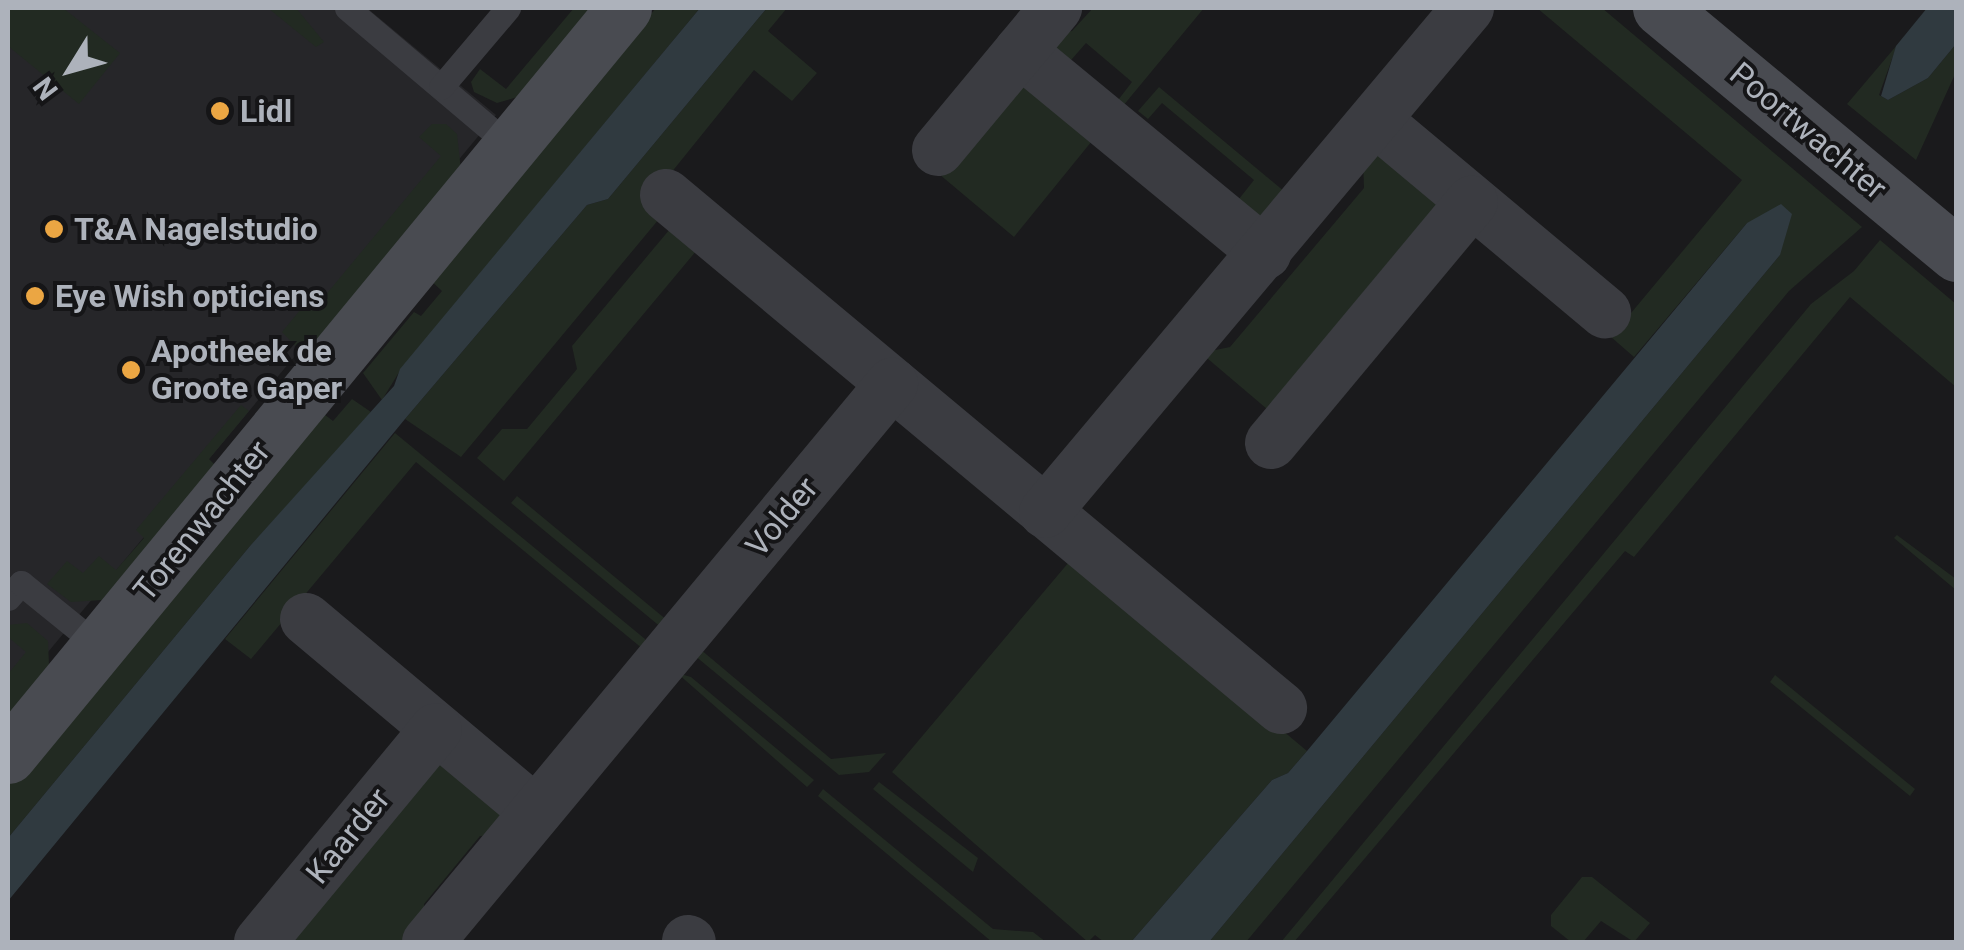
<!DOCTYPE html>
<html>
<head>
<meta charset="utf-8">
<style>
	body { margin:0 }
	#map { position:relative; width:1964px; height:950px; overflow:hidden; background:#1a1a1c; font-family:Roboto,sans-serif }
	div>[style] { position:absolute }
	[style*='--x'] { left:calc(var(--x)*1px); top:calc(var(--y)*1px); width:calc(var(--w)*1px); rotate:calc(var(--a)*1deg) }
	.built>* { inset:0; background:#262629 }
	.green>* { inset:0; background:#222a22 }
	.water>* { inset:0; background:#303a40 }
	.lane>* { height:25px; margin:-12.5px; padding:0 12.5px; transform-origin:12.5px; border-radius:12.5px; background:#3b3c41 }
	.street>* { height:52px; margin:-26px; padding:0 26px; transform-origin:26px; border-radius:26px; background:#3b3c41 }
	.secondary>* { height:55px; margin:-27.5px; padding:0 27.5px; transform-origin:27.5px; border-radius:27.5px; background:#494b51 }
	.dots>* { width:28px; height:28px; translate:-50% -50%; box-sizing:border-box; border:5px solid #151517; border-radius:50% }
	span { translate:-50% -50%; white-space:nowrap; text-align:center; line-height:1.15; -webkit-text-stroke:8px #151517; paint-order:stroke }
	.poi-label { font-size:32px; color:#adb2bb; font-weight:700 }
	.left { translate:0 -50%; text-align:left }
	.street-label { font-size:32px; color:#adb2bb }
	.frame { position:absolute; inset:0; border:10px solid #adb2bb; pointer-events:none }
	.north { position:absolute; left:20px; top:20px; width:100px; height:100px; -webkit-text-stroke:8px #151517; paint-order:stroke; rotate:233deg; font-size:28px; font-weight:700; line-height:40px; text-align:center; color:#adb2bb }
	.north::after { content:''; display:block; margin:auto; width:35px; height:45px; background:#adb2bb; clip-path:polygon(50% 0,100% 100%,50% 72%,0 100%) }
</style>
</head>
<body>
<div id="map">
	<div class="built">
		<div style="clip-path:polygon(8px 8px,367px 8px,496px 115px,8px 700px)"></div>
	</div>
	<div class="green">
		<div style="clip-path:polygon(8px 8px,63px 8px,120px 53px,79px 104px,8px 46px)"></div>
		<div style="clip-path:polygon(268px 8px,296px 8px,324px 42px,316px 47px)"></div>
		<div style="clip-path:polygon(574px 8px,597px 8px,521px 96px,497px 103px,474px 92px,471px 82px,480px 69px,506px 89px)"></div>
		<div style="clip-path:polygon(656px 8px,700px 8px,401px 369px,382px 400px,363px 373px,414px 312px,421px 316px,442px 291px,429px 279px)"></div>
		<div style="clip-path:polygon(767px 8px,787px 8px,768px 31px,817px 73px,792px 101px,754px 70px,650px 199px,664px 213px,461px 457px,405px 419px,587px 205px,608px 199px)"></div>
		<div style="clip-path:polygon(1093px 8px,1204px 8px,1118px 112px,1115px 104px,1132px 82px,1086px 43px,1065px 67px,1057px 62px,1056px 33px,1072px 31px)"></div>
		<div style="clip-path:polygon(1537px 8px,1602px 8px,1862px 227px,1789px 291px,1246px 942px,1209px 942px,1780px 255px,1747px 223px,1634px 357px,1611px 337px,1742px 180px)"></div>
		<div style="clip-path:polygon(1956px 44px,1956px 72px,1916px 160px,1847px 104px,1897px 45px,1879px 95px,1888px 100px,1928px 78px)"></div>
		<div style="clip-path:polygon(1025px 84px,1096px 136px,1014px 237px,939px 174px)"></div>
		<div style="clip-path:polygon(1159px 87px,1291px 197px,1270px 221px,1235px 204px,1254px 180px,1162px 103px,1148px 119px,1138px 111px)"></div>
		<div style="clip-path:polygon(432px 124px,446px 124px,457px 134px,461px 170px,306px 357px,282px 332px,311px 297px,319px 303px,441px 156px,419px 137px)"></div>
		<div style="clip-path:polygon(1374px 151px,1441px 199px,1274px 415px,1201px 353px,1230px 347px,1364px 188px,1363px 158px)"></div>
		<div style="clip-path:polygon(670px 229px,702px 244px,504px 481px,477px 458px,502px 429px,527px 429px,577px 369px,572px 346px)"></div>
		<div style="clip-path:polygon(1880px 240px,1956px 304px,1956px 387px,1850px 297px,1634px 557px,1625px 551px,1294px 942px,1281px 942px,1811px 304px,1854px 271px)"></div>
		<div style="clip-path:polygon(352px 399px,371px 412px,359px 427px,250px 546px,8px 838px,8px 785px,320px 411px,333px 421px)"></div>
		<div style="clip-path:polygon(241px 405px,249px 411px,209px 459px,215px 465px,102px 600px,71px 602px,47px 584px,67px 561px,83px 573px,99px 556px,116px 570px,144px 538px,136px 530px)"></div>
		<div style="clip-path:polygon(395px 433px,645px 639px,649px 654px,416px 462px,251px 659px,225px 639px)"></div>
		<div style="clip-path:polygon(517px 496px,674px 626px,668px 633px,511px 503px)"></div>
		<div style="clip-path:polygon(1897px 535px,1956px 579px,1956px 590px,1894px 538px)"></div>
		<div style="clip-path:polygon(1074px 556px,1307px 751px,1288px 773px,1272px 780px,1131px 942px,1104px 942px,1095px 935px,1088px 942px,892px 772px)"></div>
		<div style="clip-path:polygon(27px 623px,48px 641px,49px 665px,8px 716px,8px 674px,26px 652px,8px 637px,8px 625px)"></div>
		<div style="clip-path:polygon(700px 649px,831px 759px,886px 753px,869px 772px,839px 775px,694px 655px)"></div>
		<div style="clip-path:polygon(677px 673px,691px 677px,814px 780px,807px 787px)"></div>
		<div style="clip-path:polygon(1775px 675px,1915px 789px,1910px 796px,1770px 682px)"></div>
		<div style="clip-path:polygon(441px 762px,505px 807px,499px 835px,480px 836px,424px 904px,426px 922px,410px 942px,284px 942px)"></div>
		<div style="clip-path:polygon(879px 782px,978px 858px,973px 872px,873px 789px)"></div>
		<div style="clip-path:polygon(823px 789px,993px 929px,1033px 932px,1046px 942px,992px 942px,818px 796px)"></div>
		<div style="clip-path:polygon(1582px 877px,1592px 877px,1650px 923px,1634px 942px,1601px 921px,1583px 942px,1571px 942px,1551px 926px,1551px 915px)"></div>
	</div>
	<div class="water">
		<div style="clip-path:polygon(700px 8px,767px 8px,608px 199px,587px 205px,405px 419px,8px 901px,8px 838px,250px 546px,394px 386px,400px 369px)"></div>
		<div style="clip-path:polygon(1927px 8px,1956px 8px,1956px 44px,1928px 78px,1888px 100px,1881px 96px,1896px 46px)"></div>
		<div style="clip-path:polygon(1781px 204px,1792px 214px,1780px 255px,1209px 942px,1131px 942px,1272px 780px,1288px 773px,1307px 751px,1747px 223px)"></div>
	</div>
	<div class="lane">
		<div style="--x:347;--y:8;--w:212;--a:40.2"></div>
		<div style="--x:441;--y:87;--w:104;--a:-49.7"></div>
		<div style="--x:8;--y:598;--w:20;--a:-49"></div>
		<div style="--x:21;--y:583;--w:102;--a:39"></div>
	</div>
	<div class="street">
		<div style="--x:1020;--y:51;--w:318;--a:39.5"></div>
		<div style="--x:1375;--y:120;--w:300;--a:39.9"></div>
		<div style="--x:938;--y:150;--w:185;--a:-50.3"></div>
		<div style="--x:666;--y:195;--w:801;--a:39.83"></div>
		<div style="--x:1271;--y:443;--w:314;--a:-50.2"></div>
		<div style="--x:1045;--y:512;--w:658;--a:-49.99"></div>
		<div style="--x:306;--y:619;--w:300;--a:40"></div>
		<div style="--x:688;--y:941;--w:2;--a:27"></div>
		<div style="--x:260;--y:942;--w:276;--a:-50.4"></div>
		<div style="--x:428;--y:942;--w:726;--a:-50.26"></div>
	</div>
	<div class="secondary">
		<div style="--x:1660;--y:8;--w:385;--a:39.7"></div>
		<div style="--x:8;--y:756;--w:969;--a:-50.53"></div>
	</div>
	<div class="dots">
		<div style="left:220px;top:111px;background:#eba643"></div>
		<div style="left:54px;top:229px;background:#eba643"></div>
		<div style="left:35px;top:296px;background:#eba643"></div>
		<div style="left:131px;top:370px;background:#eba643"></div>
	</div>
	<div class="poi-label">
		<span class="left" style="left:240px;top:111px">Lidl</span>
		<span class="left" style="left:74px;top:229px">T&amp;A Nagelstudio</span>
		<span class="left" style="left:55px;top:296px">Eye Wish opticiens</span>
		<span class="left" style="left:151px;top:370px">Apotheek de<br>Groote Gaper</span>
	</div>
	<div class="street-label">
		<span style="left:1808px;top:131px;rotate:40deg">Poortwachter</span>
		<span style="left:782px;top:517px;rotate:-50deg">Volder</span>
		<span style="left:202px;top:521px;rotate:-51deg">Torenwachter</span>
		<span style="left:348px;top:836px;rotate:-51deg">Kaarder</span>
	</div>
	<div class="frame"></div>
	<div class="north">N</div>
</div>
</body>
</html>
